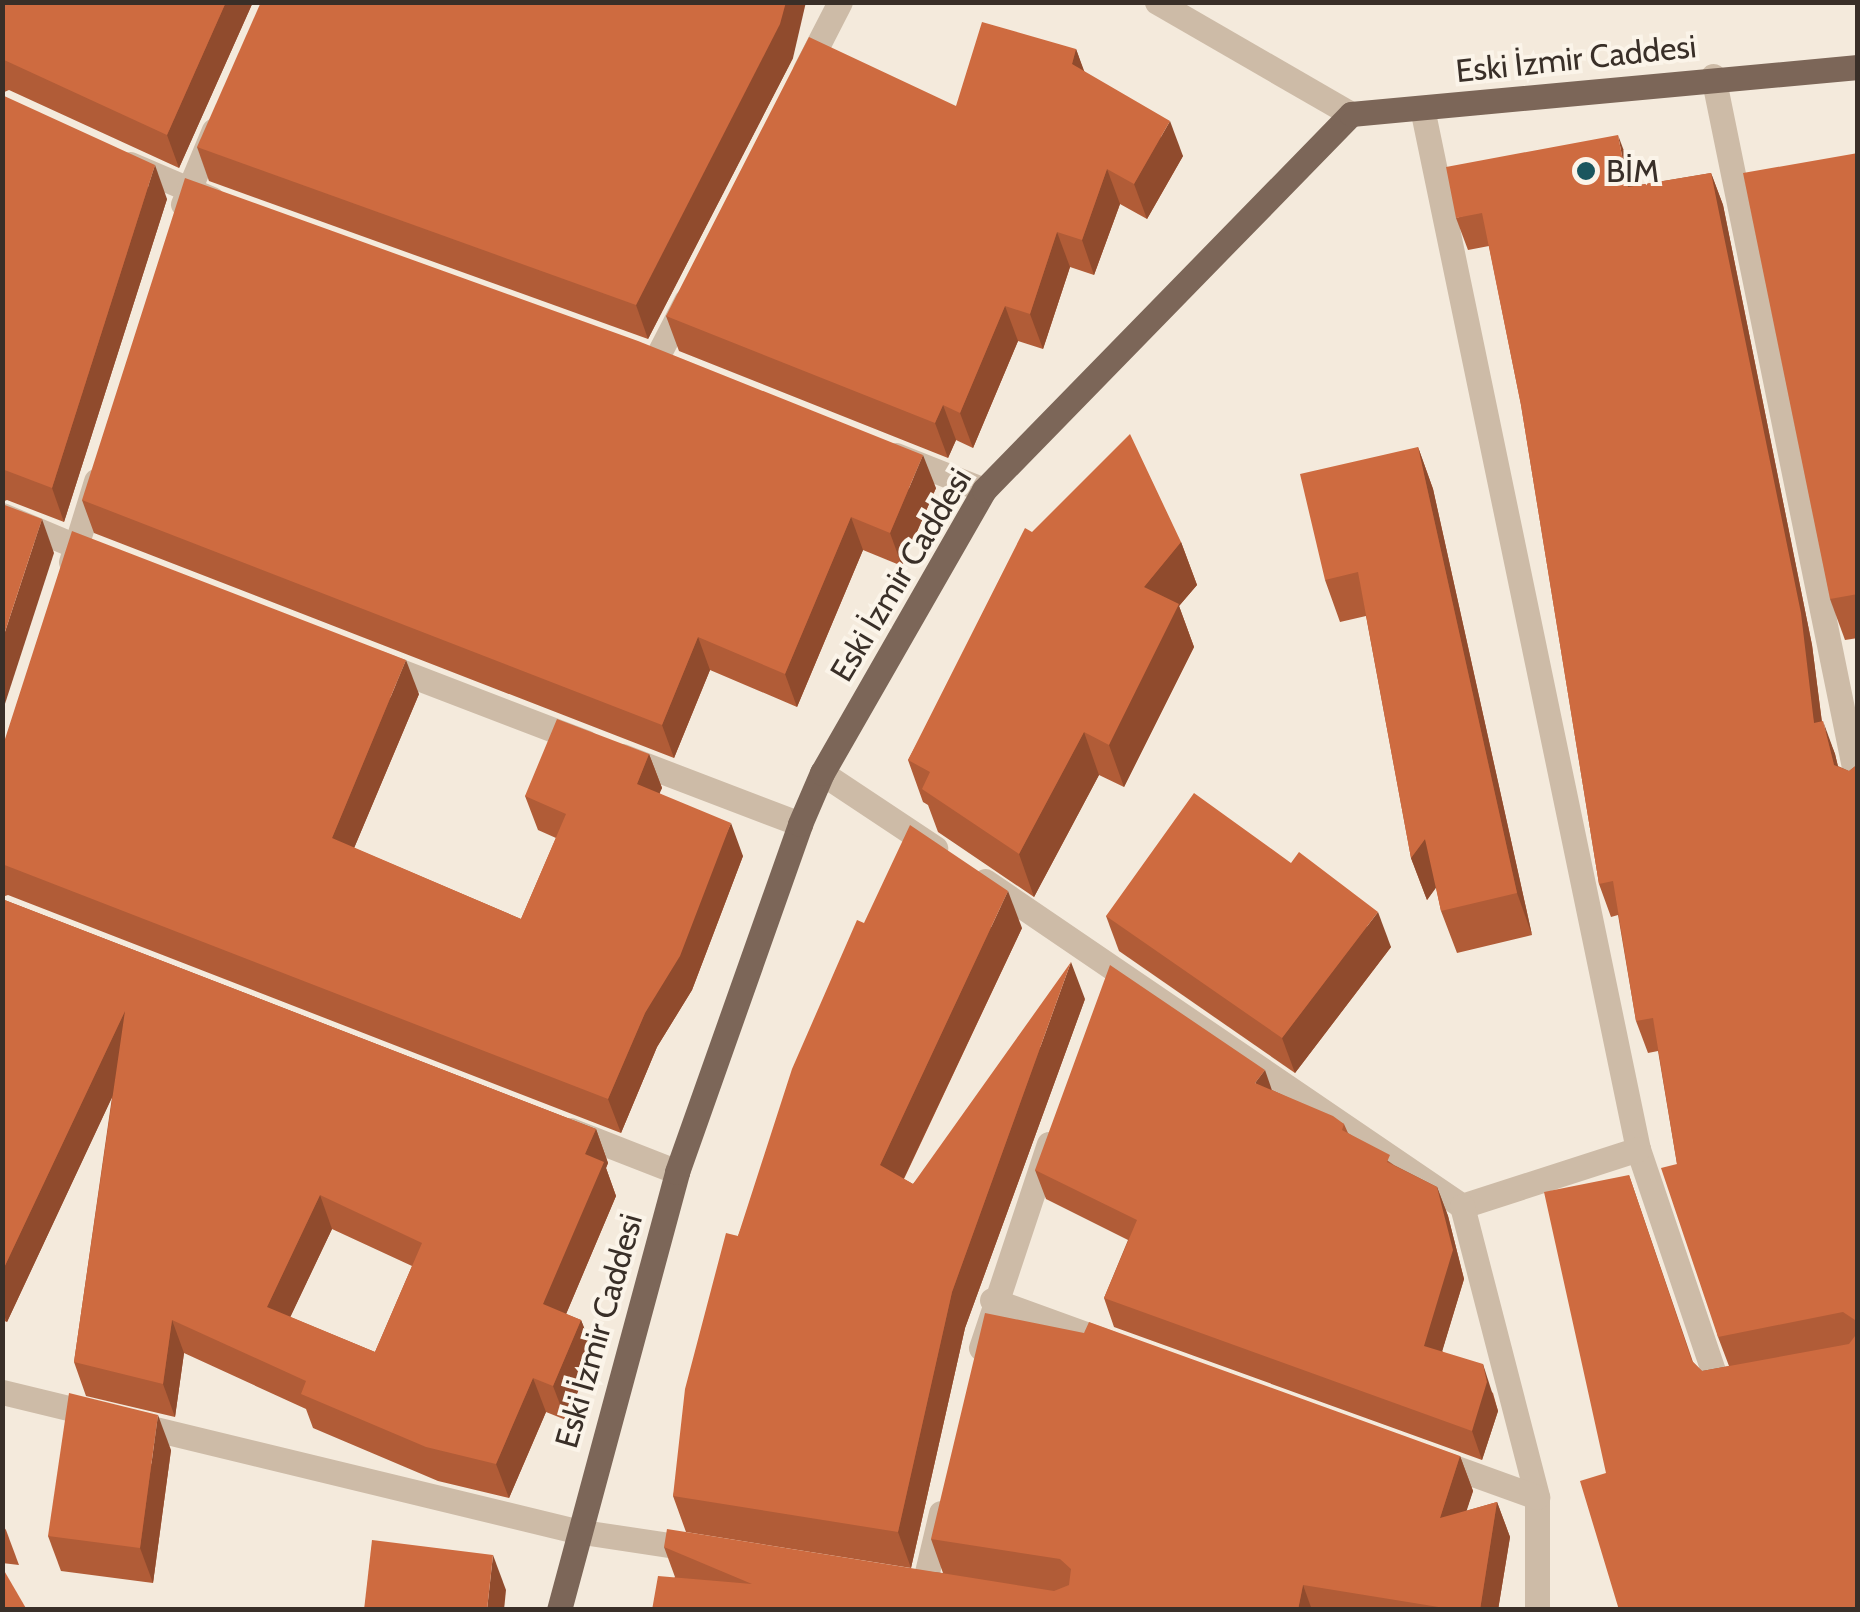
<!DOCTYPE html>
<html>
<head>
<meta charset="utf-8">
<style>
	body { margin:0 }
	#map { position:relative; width:1860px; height:1612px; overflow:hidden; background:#f4eadc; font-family:Cabin,sans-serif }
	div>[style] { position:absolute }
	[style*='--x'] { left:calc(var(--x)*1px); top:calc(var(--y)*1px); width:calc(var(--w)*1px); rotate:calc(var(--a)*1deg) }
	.minor>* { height:25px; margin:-12.5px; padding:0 12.5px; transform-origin:12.5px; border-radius:12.5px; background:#cdbba7 }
	.major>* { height:25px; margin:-12.5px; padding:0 12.5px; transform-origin:12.5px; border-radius:12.5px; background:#7c6658 }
	.wall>* { inset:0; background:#b15c37 }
	.shaded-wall>* { inset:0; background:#904b2d }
	.building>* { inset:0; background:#ce6b40 }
	.dots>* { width:28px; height:28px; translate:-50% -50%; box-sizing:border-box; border:5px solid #fbf4e9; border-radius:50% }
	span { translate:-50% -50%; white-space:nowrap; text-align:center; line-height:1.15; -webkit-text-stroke:8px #fbf4e9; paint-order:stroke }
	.street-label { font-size:32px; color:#392f28 }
	.poi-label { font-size:32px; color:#392f28 }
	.left { translate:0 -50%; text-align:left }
	.frame { position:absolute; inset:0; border:5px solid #392f28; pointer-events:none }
</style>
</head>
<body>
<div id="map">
	<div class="minor">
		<div style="--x:1157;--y:2;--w:224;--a:30"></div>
		<div style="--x:805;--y:70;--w:76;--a:-62.8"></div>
		<div style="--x:1713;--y:76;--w:726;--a:78.47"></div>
		<div style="--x:1422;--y:108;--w:1063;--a:78.28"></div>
		<div style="--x:1638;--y:1149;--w:252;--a:71.3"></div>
		<div style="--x:1719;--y:1388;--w:15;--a:-11"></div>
		<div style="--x:130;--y:164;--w:89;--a:23.1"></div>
		<div style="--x:183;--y:204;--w:80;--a:-67.3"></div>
		<div style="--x:656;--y:359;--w:65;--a:-62.7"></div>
		<div style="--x:896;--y:455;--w:95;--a:21.7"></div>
		<div style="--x:2;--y:515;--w:105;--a:22.9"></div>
		<div style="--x:71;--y:562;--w:85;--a:-72.8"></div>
		<div style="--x:379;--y:663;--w:221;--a:21"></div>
		<div style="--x:622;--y:756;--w:191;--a:20.9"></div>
		<div style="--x:822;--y:773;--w:136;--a:33.6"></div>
		<div style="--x:985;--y:881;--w:577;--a:34.27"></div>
		<div style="--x:1462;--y:1206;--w:185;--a:-17.9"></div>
		<div style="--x:570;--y:1130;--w:115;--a:21.4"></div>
		<div style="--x:1462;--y:1206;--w:301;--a:75.5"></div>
		<div style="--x:1537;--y:1497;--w:113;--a:90"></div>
		<div style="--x:992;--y:1300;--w:126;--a:20"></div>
		<div style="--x:981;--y:1348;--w:215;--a:-71.6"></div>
		<div style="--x:2;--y:1392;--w:591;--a:13.61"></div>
		<div style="--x:576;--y:1531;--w:120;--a:8.6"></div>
		<div style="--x:1434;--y:1460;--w:109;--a:19.8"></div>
		<div style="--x:924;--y:1585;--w:74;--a:-76.7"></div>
	</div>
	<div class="major">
		<div style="--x:559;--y:1610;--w:454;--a:-74.9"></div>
		<div style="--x:677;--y:1172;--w:369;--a:-70.5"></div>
		<div style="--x:800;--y:824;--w:56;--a:-66.7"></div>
		<div style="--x:822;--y:773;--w:326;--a:-60.2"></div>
		<div style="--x:984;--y:490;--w:525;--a:-45.69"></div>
		<div style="--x:1351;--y:114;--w:509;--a:-5.3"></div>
	</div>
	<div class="wall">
		<div style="clip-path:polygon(2px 2px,253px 2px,179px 168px,9px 90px,2px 93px)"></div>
		<div style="clip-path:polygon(1076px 49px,1084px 72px,1183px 156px,1147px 219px,1120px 204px,1094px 275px,1070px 267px,1043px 349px,1018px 341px,973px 448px,956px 440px,948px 458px,679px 351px,666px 316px,956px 106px)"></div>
		<div style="clip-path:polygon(793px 58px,648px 339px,209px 181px,197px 147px)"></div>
		<div style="clip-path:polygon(2px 95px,167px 199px,64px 522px,7px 500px,2px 502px)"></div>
		<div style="clip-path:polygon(1858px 153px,1858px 638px,1845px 640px,1830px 599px)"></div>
		<div style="clip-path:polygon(1630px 167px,1633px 186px,1711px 173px,1723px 205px,1812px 645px,1822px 722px,1835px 754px,1838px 766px,1849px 771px,1858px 764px,1858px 1610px,1606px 1473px,1629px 1175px,1693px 1362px,1702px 1371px,1729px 1366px,1718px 1337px,1677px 1164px,1658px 1051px,1648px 1053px,1636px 1021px,1618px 915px,1611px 917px,1599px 884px,1521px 405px,1489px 246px,1468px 250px,1456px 218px)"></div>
		<div style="clip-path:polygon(1418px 447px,1433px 489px,1532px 935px,1457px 953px,1441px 911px,1436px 887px,1427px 900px,1411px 858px,1366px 616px,1340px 622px,1325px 580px)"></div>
		<div style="clip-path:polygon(936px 488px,902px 566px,863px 550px,797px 707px,710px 670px,674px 758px,94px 533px,82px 500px)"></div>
		<div style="clip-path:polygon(1032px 532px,1181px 542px,1197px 585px,1179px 606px,1194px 647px,1124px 787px,1099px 775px,1034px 897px,938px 832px,928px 805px,923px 802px,908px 760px)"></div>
		<div style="clip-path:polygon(419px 694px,354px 848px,521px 919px,556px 838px,538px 830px,525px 796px,649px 754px,662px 788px,659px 793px,743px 856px,692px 990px,657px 1047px,621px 1133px,8px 895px,2px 897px,2px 742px)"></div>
		<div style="clip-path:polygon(1291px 863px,1391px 947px,1295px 1073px,1119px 951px,1106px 916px)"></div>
		<div style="clip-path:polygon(evenodd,2px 899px,596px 1129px,608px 1163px,606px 1168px,616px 1196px,566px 1314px,581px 1320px,594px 1353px,566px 1420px,546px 1412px,509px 1498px,438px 1481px,313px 1428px,306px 1409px,184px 1353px,175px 1417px,86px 1396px,74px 1362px,112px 1097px,7px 1322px,2px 1320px,2px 899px,332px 1229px,412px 1266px,375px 1352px,290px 1317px,332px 1229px)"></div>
		<div style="clip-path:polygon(864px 923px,1022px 928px,904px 1179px,913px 1184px,1085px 999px,965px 1328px,911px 1568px,686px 1532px,673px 1496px,738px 1236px)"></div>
		<div style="clip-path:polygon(1272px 1090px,1344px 1124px,1348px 1133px,1394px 1165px,1437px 1187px,1448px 1216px,1464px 1279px,1442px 1351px,1493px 1393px,1498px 1411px,1482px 1460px,1114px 1327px,1104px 1298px,1128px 1240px,1046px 1199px,1035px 1170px)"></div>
		<div style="clip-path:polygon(171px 1450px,153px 1583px,61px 1571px,48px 1536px)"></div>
		<div style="clip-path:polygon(1460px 1456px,1473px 1491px,1466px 1511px,1497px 1502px,1510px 1537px,1498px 1610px,652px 1610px,675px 1577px,664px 1547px,943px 1573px,931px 1539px)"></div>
		<div style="clip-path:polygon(2px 1524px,6px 1530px,19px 1565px,2px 1563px)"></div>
	</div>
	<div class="shaded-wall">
		<div style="clip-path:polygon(226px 2px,253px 2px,179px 168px,167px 135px)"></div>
		<div style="clip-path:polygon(786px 2px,806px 2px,793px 58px,648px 339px,636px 305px)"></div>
		<div style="clip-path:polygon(1076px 49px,1089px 84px,1072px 64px)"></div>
		<div style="clip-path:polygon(1170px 121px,1183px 156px,1147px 219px,1134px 184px)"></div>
		<div style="clip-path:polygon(1618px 135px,1630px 167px,1640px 219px,1628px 187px)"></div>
		<div style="clip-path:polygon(155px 165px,167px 199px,64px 522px,52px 488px)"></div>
		<div style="clip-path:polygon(1107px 169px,1120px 204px,1094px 275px,1082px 240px)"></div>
		<div style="clip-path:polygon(1711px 173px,1723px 205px,1812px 645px,1826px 755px,1814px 723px)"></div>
		<div style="clip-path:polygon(1057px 232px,1070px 267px,1043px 349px,1030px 314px)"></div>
		<div style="clip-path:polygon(1005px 306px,1018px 341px,973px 448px,960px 413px)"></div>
		<div style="clip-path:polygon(943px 405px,956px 440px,948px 458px,935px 423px)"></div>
		<div style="clip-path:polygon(1418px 447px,1433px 489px,1532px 935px,1517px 893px)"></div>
		<div style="clip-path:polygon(923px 455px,936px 488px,902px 566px,890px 533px)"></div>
		<div style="clip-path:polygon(851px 517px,863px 550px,797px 707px,785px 674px)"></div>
		<div style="clip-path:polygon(42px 519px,54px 553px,2px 713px,2px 641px)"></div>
		<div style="clip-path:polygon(1181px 542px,1197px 585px,1179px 606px,1194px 647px,1124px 787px,1109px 745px,1144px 587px)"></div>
		<div style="clip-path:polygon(698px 637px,710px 670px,674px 758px,662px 725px)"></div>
		<div style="clip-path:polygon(406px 660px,419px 694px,344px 872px,332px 838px)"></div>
		<div style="clip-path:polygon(1823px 721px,1835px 754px,1845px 797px,1834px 765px)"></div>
		<div style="clip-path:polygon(1084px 732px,1099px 775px,1034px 897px,1019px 854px)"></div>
		<div style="clip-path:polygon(649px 754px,662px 788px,649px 818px,637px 784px)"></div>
		<div style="clip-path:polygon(731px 823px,743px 856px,692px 990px,657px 1047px,621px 1133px,608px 1099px,645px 1013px)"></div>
		<div style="clip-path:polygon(1425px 839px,1441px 881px,1427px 900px,1411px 858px)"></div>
		<div style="clip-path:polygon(1008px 891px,1022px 928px,893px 1201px,880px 1165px)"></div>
		<div style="clip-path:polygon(1378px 912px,1391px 947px,1295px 1073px,1282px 1038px)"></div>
		<div style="clip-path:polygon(1071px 962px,1085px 999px,965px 1328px,911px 1568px,898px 1532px,952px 1292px)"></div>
		<div style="clip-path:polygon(125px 1011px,137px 1044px,7px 1322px,2px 1310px,2px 1272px)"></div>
		<div style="clip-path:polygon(1265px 1070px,1275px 1099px,1255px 1083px)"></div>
		<div style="clip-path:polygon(596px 1129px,608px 1163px,606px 1168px,616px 1196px,556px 1338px,543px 1304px,585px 1154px)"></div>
		<div style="clip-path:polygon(1437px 1187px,1448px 1216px,1464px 1279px,1435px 1375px,1424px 1346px)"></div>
		<div style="clip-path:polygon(320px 1195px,332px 1229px,279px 1341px,267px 1307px)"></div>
		<div style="clip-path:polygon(172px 1320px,184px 1353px,175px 1417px,163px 1384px)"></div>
		<div style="clip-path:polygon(581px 1320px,594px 1353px,566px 1420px,553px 1386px)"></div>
		<div style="clip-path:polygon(1483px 1364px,1498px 1411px,1482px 1460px,1472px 1431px)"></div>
		<div style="clip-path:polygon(533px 1378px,546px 1412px,509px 1498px,496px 1464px)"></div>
		<div style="clip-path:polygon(158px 1415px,171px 1450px,153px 1583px,140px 1548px)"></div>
		<div style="clip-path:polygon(1460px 1456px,1473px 1491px,1453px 1553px,1440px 1518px)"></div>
		<div style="clip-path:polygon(1497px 1502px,1510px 1537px,1498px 1610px,1480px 1610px)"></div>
		<div style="clip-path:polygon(493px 1555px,506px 1590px,504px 1610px,487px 1610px)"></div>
		<div style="clip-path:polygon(1303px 1585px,1312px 1610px,1298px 1610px)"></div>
	</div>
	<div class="building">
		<div style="clip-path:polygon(2px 2px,226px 2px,167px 135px,2px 59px)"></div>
		<div style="clip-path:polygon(261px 2px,786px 2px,780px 24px,636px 305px,197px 147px)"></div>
		<div style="clip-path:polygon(982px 22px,1076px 49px,1072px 64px,1170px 121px,1134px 184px,1107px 169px,1082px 240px,1057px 232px,1030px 314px,1005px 306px,960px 413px,943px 405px,935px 423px,666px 316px,809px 37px,956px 106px)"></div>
		<div style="clip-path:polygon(2px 95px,155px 165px,52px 488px,2px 469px)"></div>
		<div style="clip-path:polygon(1618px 135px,1628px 187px,1711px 173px,1801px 613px,1814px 723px,1823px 721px,1834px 765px,1849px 771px,1858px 764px,1858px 1322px,1843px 1312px,1718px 1337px,1661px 1168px,1677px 1164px,1653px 1018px,1636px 1021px,1613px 881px,1599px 884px,1521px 405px,1482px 213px,1456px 218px,1446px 167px)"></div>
		<div style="clip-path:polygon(1858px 153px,1858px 594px,1830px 599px,1743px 173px)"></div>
		<div style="clip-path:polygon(185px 178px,638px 341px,923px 455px,890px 533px,851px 517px,785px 674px,698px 637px,662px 725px,82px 500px)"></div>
		<div style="clip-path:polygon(1130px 434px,1181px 542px,1144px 587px,1179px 604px,1109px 745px,1084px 732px,1019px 854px,922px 789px,930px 772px,908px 760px,1025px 528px,1032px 532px)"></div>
		<div style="clip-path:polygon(1418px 447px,1517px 893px,1441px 911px,1425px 839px,1411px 858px,1358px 572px,1325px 580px,1300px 474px)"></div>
		<div style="clip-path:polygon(2px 504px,42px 519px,2px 641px)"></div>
		<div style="clip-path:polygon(72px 531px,406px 660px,332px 838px,521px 919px,566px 814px,525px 796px,557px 719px,649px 754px,637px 784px,731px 823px,680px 956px,645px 1013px,608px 1099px,2px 864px,2px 742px,5px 739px)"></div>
		<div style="clip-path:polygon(1194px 793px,1291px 863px,1299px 852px,1378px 912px,1282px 1038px,1106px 916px)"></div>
		<div style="clip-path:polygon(910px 825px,1008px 891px,880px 1165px,913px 1184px,1071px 962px,952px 1292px,898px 1532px,673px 1496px,685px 1389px,726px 1233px,738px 1236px,792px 1069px,857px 920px,864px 923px)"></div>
		<div style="clip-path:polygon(evenodd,2px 899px,596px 1129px,585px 1154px,604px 1162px,543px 1304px,581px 1320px,553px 1386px,533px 1378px,496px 1464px,426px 1447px,301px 1394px,306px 1381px,172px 1320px,163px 1384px,74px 1362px,125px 1011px,2px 1272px,2px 899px,320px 1195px,422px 1243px,375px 1352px,267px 1307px,320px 1195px)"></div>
		<div style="clip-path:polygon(1110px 965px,1265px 1070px,1255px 1083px,1333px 1116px,1344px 1124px,1342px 1130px,1390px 1155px,1387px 1162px,1437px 1187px,1453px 1250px,1424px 1346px,1483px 1364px,1487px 1382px,1472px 1431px,1104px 1298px,1137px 1220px,1035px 1170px)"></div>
		<div style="clip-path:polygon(1629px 1175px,1692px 1361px,1702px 1371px,1849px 1344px,1858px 1332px,1858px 1610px,1619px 1610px,1580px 1481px,1606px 1473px,1544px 1192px)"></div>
		<div style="clip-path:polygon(985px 1313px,1084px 1333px,1089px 1322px,1460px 1456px,1440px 1518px,1497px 1502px,1480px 1610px,1457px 1610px,1303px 1585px,1298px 1610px,652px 1610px,658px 1576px,752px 1584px,664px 1547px,667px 1529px,1054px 1591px,1069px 1585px,1071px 1569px,1060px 1559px,931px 1539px)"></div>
		<div style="clip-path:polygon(69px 1393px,158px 1415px,140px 1548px,48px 1536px)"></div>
		<div style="clip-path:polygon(372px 1540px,493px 1555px,487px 1610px,364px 1610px)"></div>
		<div style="clip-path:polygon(2px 1567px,27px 1610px,2px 1610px)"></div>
	</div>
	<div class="dots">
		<div style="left:1586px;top:171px;background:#1a565e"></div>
	</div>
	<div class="street-label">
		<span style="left:1576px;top:59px;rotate:-6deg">Eski İzmir Caddesi</span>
		<span style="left:901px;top:575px;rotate:-59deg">Eski İzmir Caddesi</span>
		<span style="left:599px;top:1331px;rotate:-74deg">Eski İzmir Caddesi</span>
	</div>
	<div class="poi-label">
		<span class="left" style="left:1606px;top:171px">BİM</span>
	</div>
	<div class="frame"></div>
</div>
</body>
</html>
